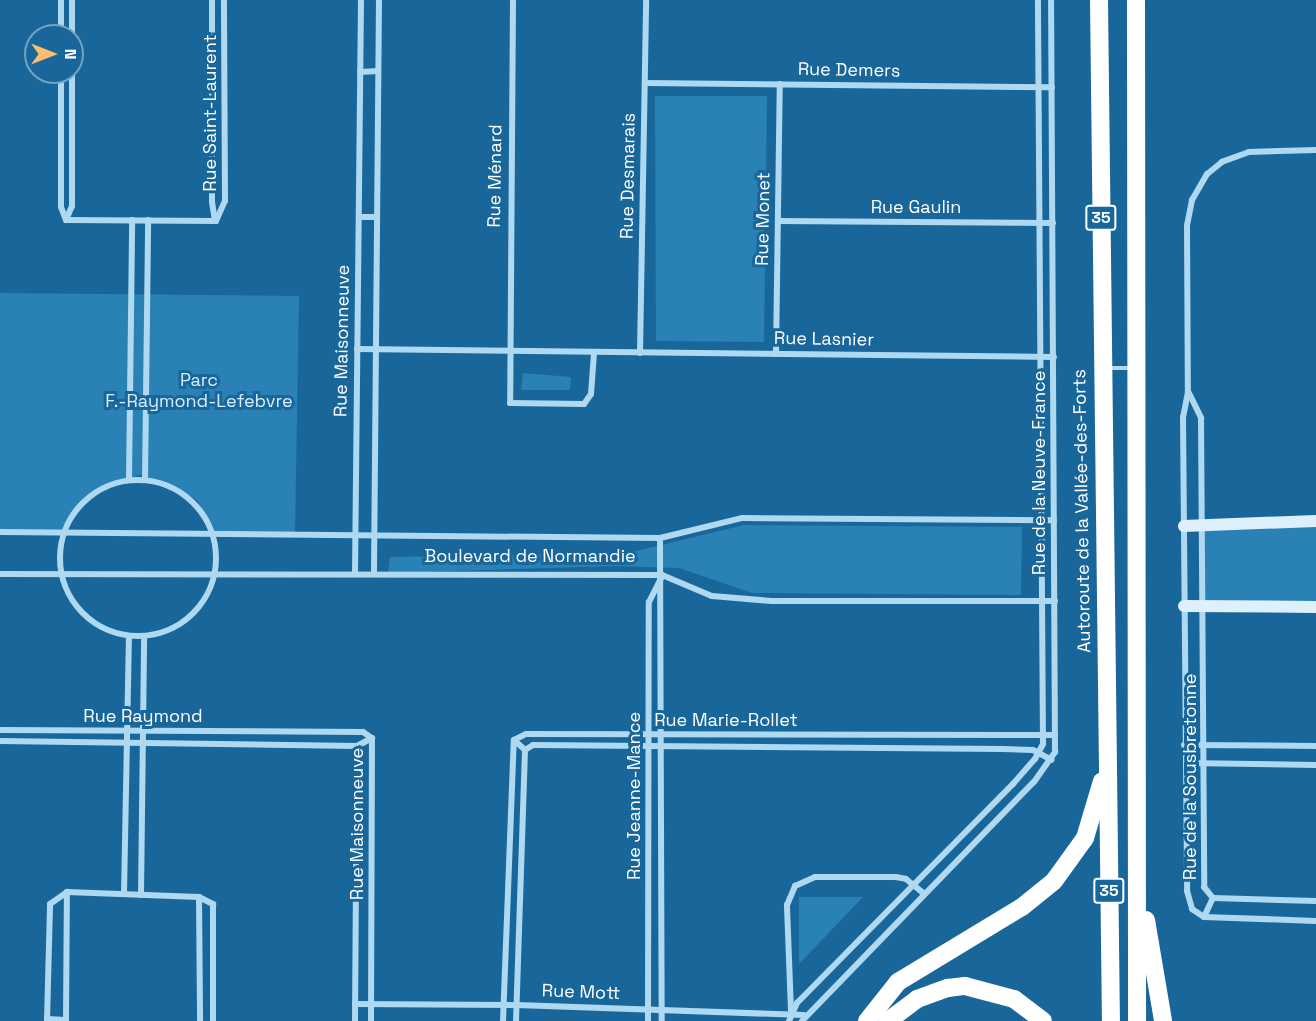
<!DOCTYPE html>
<html>
<head>
<meta charset="utf-8">
<style>
	body { margin:0 }
	#map { position:relative; width:1316px; height:1021px; overflow:hidden; background:#19679a; font-family:"Space Grotesk",sans-serif }
	div>[style] { position:absolute }
	[style*='--x'] { left:calc(var(--x)*1px); top:calc(var(--y)*1px); width:calc(var(--w)*1px); rotate:calc(var(--a)*1deg) }
	.green>* { inset:0; background:#2981b6 }
	.lane>* { height:4.5px; margin:-2.25px; padding:0 2.25px; transform-origin:2.25px; border-radius:2.25px; background:#afd8f1 }
	.street>* { height:6px; margin:-3px; padding:0 3px; transform-origin:3px; border-radius:3px; background:#afd8f1 }
	.street>.ring { margin:-3px; padding:0; box-sizing:content-box; background:none; border:6px solid #afd8f1; border-radius:50% }
	.secondary>* { height:12px; margin:-6px; padding:0 6px; transform-origin:6px; border-radius:6px; background:#ddf0fc }
	.highway>* { height:18px; margin:-9px; padding:0 9px; transform-origin:9px; border-radius:9px; background:#fff }
	span { translate:-50% -50%; white-space:nowrap; text-align:center; line-height:1.15; -webkit-text-stroke:6px #19679a; paint-order:stroke }
	.shield-label span { padding:2px 4px; background:#19679a; border:2px solid; border-radius:4px; -webkit-text-stroke-width:0 }
	.shield-label { font-size:16px; color:#fff; font-weight:700 }
	.street-label { font-size:18px; color:#fff }
	.park-label { font-size:18px; color:#d6eefc }
	.north { position:absolute; left:24px; top:24px; width:60px; height:60px; box-sizing:border-box; background:#19679a; border:2px solid #75a4c2; border-radius:50%; rotate:90deg; font-size:16px; font-weight:700; line-height:24px; text-align:center; color:#fff }
	.north::after { content:''; display:block; margin:auto; width:21px; height:27px; background:#ffbd6f; clip-path:polygon(50% 0,100% 100%,50% 72%,0 100%) }
</style>
</head>
<body>
<div id="map">
	<div class="green">
		<div style="clip-path:polygon(655px 96px,767px 96px,764px 342px,656px 341px)"></div>
		<div style="clip-path:polygon(0 293px,299px 296px,295px 534px,214px 535px,198px 501px,173px 485px,140px 475px,106px 485px,82px 504px,65px 530px,0 530px)"></div>
		<div style="clip-path:polygon(523px 373px,571px 377px,570px 390px,521px 390px)"></div>
		<div style="clip-path:polygon(1316px 521px,1316px 607px,1205px 606px,1204px 526px)"></div>
		<div style="clip-path:polygon(744px 525px,1022px 527px,1021px 595px,752px 593px,679px 568px,615px 566px,388px 573px,390px 557px,628px 553px)"></div>
		<div style="clip-path:polygon(799px 897px,863px 897px,799px 964px)"></div>
	</div>
	<div class="lane">
		<div style="--x:1107;--y:368;--w:25;--a:0"></div>
	</div>
	<div class="street">
		<div style="--x:212;--y:0;--w:202;--a:90"></div>
		<div style="--x:212;--y:202;--w:19;--a:81"></div>
		<div style="--x:513;--y:0;--w:403;--a:90.4"></div>
		<div style="--x:510;--y:403;--w:74;--a:0.8"></div>
		<div style="--x:584;--y:404;--w:12;--a:-55"></div>
		<div style="--x:591;--y:394;--w:41;--a:-85.8"></div>
		<div style="--x:61;--y:36;--w:36;--a:-90"></div>
		<div style="--x:72;--y:37;--w:37;--a:-90"></div>
		<div style="--x:61;--y:72;--w:135;--a:90"></div>
		<div style="--x:61;--y:207;--w:14;--a:69"></div>
		<div style="--x:66;--y:220;--w:150;--a:0.4"></div>
		<div style="--x:360;--y:72;--w:18;--a:-3"></div>
		<div style="--x:645;--y:83;--w:407;--a:0.6"></div>
		<div style="--x:1316;--y:150;--w:67;--a:178.3"></div>
		<div style="--x:1249;--y:152;--w:29;--a:160"></div>
		<div style="--x:1222;--y:162;--w:19;--a:141"></div>
		<div style="--x:1207;--y:174;--w:30;--a:120"></div>
		<div style="--x:1192;--y:200;--w:25;--a:101"></div>
		<div style="--x:1187;--y:225;--w:167;--a:89.7"></div>
		<div style="--x:1188;--y:392;--w:25;--a:101"></div>
		<div style="--x:1183;--y:417;--w:474;--a:89.5"></div>
		<div style="--x:1187;--y:891;--w:19;--a:74"></div>
		<div style="--x:1192;--y:909;--w:14;--a:34"></div>
		<div style="--x:1204;--y:917;--w:112;--a:2"></div>
		<div style="--x:359;--y:217;--w:18;--a:0"></div>
		<div style="--x:66;--y:220;--w:15;--a:-67"></div>
		<div style="--x:72;--y:206;--w:134;--a:-90"></div>
		<div style="--x:216;--y:221;--w:22;--a:-66"></div>
		<div style="--x:225;--y:201;--w:201;--a:-90.3"></div>
		<div style="--x:778;--y:221;--w:275;--a:0.4"></div>
		<div style="--x:357;--y:349;--w:697;--a:0.66"></div>
		<div style="--x:640;--y:353;--w:353;--a:-89"></div>
		<div style="--x:776;--y:354;--w:270;--a:-89.2"></div>
		<div style="--x:1189;--y:393;--w:28;--a:64"></div>
		<div style="--x:1201;--y:418;--w:469;--a:89.6"></div>
		<div style="--x:1204;--y:887;--w:14;--a:51"></div>
		<div style="--x:130;--y:402;--w:16;--a:0"></div>
		<div style="--x:145;--y:479;--w:259;--a:-89.3"></div>
		<div class="ring" style="left:60px;top:480px;width:150px;height:150px"></div>
		<div style="--x:129;--y:480;--w:260;--a:-89.3"></div>
		<div style="--x:0;--y:532;--w:660;--a:0.52"></div>
		<div style="--x:660;--y:538;--w:84;--a:-13.7"></div>
		<div style="--x:742;--y:518;--w:312;--a:0.4"></div>
		<div style="--x:660;--y:538;--w:483;--a:89.8"></div>
		<div style="--x:374;--y:572;--w:572;--a:-89.5"></div>
		<div style="--x:355;--y:573;--w:573;--a:-89.4"></div>
		<div style="--x:0;--y:574;--w:662;--a:0.09"></div>
		<div style="--x:662;--y:575;--w:54;--a:22.8"></div>
		<div style="--x:712;--y:596;--w:60;--a:4.8"></div>
		<div style="--x:772;--y:601;--w:283;--a:0"></div>
		<div style="--x:0;--y:730;--w:363;--a:0.3"></div>
		<div style="--x:363;--y:732;--w:11;--a:34"></div>
		<div style="--x:514;--y:740;--w:13;--a:-27"></div>
		<div style="--x:526;--y:734;--w:529;--a:0.11"></div>
		<div style="--x:514;--y:740;--w:15;--a:42"></div>
		<div style="--x:525;--y:750;--w:271;--a:91.9"></div>
		<div style="--x:0;--y:741;--w:357;--a:0.8"></div>
		<div style="--x:1184;--y:745;--w:132;--a:0.4"></div>
		<div style="--x:357;--y:746;--w:17;--a:-28"></div>
		<div style="--x:525;--y:750;--w:9;--a:-32"></div>
		<div style="--x:533;--y:745;--w:470;--a:0.5"></div>
		<div style="--x:1003;--y:749;--w:30;--a:2"></div>
		<div style="--x:1033;--y:750;--w:21;--a:28"></div>
		<div style="--x:1186;--y:763;--w:130;--a:0.9"></div>
		<div style="--x:124;--y:894;--w:258;--a:-88.9"></div>
		<div style="--x:141;--y:895;--w:258;--a:-89.3"></div>
		<div style="--x:199;--y:897;--w:124;--a:89.5"></div>
		<div style="--x:1213;--y:898;--w:103;--a:1.7"></div>
		<div style="--x:1204;--y:917;--w:21;--a:-65"></div>
		<div style="--x:355;--y:1004;--w:162;--a:0.4"></div>
		<div style="--x:517;--y:1005;--w:287;--a:2"></div>
		<div style="--x:791;--y:1011;--w:106;--a:-92.2"></div>
		<div style="--x:787;--y:905;--w:21;--a:-67"></div>
		<div style="--x:795;--y:886;--w:22;--a:-24"></div>
		<div style="--x:815;--y:877;--w:81;--a:0"></div>
		<div style="--x:896;--y:877;--w:10;--a:11"></div>
		<div style="--x:906;--y:879;--w:22;--a:39"></div>
		<div style="--x:47;--y:1019;--w:19;--a:3"></div>
		<div style="--x:47;--y:1021;--w:117;--a:-88.5"></div>
		<div style="--x:50;--y:904;--w:21;--a:-35"></div>
		<div style="--x:67;--y:892;--w:132;--a:2.2"></div>
		<div style="--x:199;--y:897;--w:16;--a:27"></div>
		<div style="--x:213;--y:904;--w:117;--a:90"></div>
		<div style="--x:66;--y:1021;--w:129;--a:-89.6"></div>
		<div style="--x:355;--y:1021;--w:275;--a:-89.6"></div>
		<div style="--x:371;--y:1021;--w:283;--a:-89.8"></div>
		<div style="--x:503;--y:1021;--w:281;--a:-87.8"></div>
		<div style="--x:648;--y:1021;--w:419;--a:-89.9"></div>
		<div style="--x:649;--y:602;--w:27;--a:-63"></div>
		<div style="--x:789;--y:1021;--w:20;--a:-66"></div>
		<div style="--x:797;--y:1003;--w:308;--a:-45.4"></div>
		<div style="--x:1013;--y:784;--w:33;--a:-49"></div>
		<div style="--x:1035;--y:759;--w:17;--a:-62"></div>
		<div style="--x:1043;--y:744;--w:744;--a:-90.39"></div>
		<div style="--x:802;--y:1021;--w:333;--a:-45.9"></div>
		<div style="--x:1034;--y:782;--w:37;--a:-55"></div>
		<div style="--x:1055;--y:752;--w:752;--a:-90.3"></div>
	</div>
	<div class="secondary">
		<div style="--x:1184;--y:526;--w:132;--a:-2.2"></div>
		<div style="--x:1184;--y:606;--w:132;--a:0.4"></div>
	</div>
	<div class="highway">
		<div style="--x:1099;--y:0;--w:1021;--a:89.33"></div>
		<div style="--x:1136;--y:0;--w:1021;--a:89.94"></div>
		<div style="--x:1146;--y:920;--w:102;--a:80.4"></div>
		<div style="--x:867;--y:1021;--w:50;--a:-51.5"></div>
		<div style="--x:898;--y:982;--w:145;--a:-31.2"></div>
		<div style="--x:1022;--y:907;--w:41;--a:-39.1"></div>
		<div style="--x:1054;--y:881;--w:53;--a:-54.2"></div>
		<div style="--x:1085;--y:838;--w:59;--a:-73.4"></div>
		<div style="--x:888;--y:1021;--w:36;--a:-37"></div>
		<div style="--x:917;--y:999;--w:33;--a:-20"></div>
		<div style="--x:948;--y:988;--w:17;--a:-7"></div>
		<div style="--x:965;--y:986;--w:51;--a:14.9"></div>
		<div style="--x:1014;--y:999;--w:36;--a:37"></div>
	</div>
	<div class="shield-label">
		<span style="left:1101px;top:218px">35</span>
		<span style="left:1109px;top:891px">35</span>
	</div>
	<div class="street-label">
		<span style="left:849px;top:70px;rotate:1deg">Rue Demers</span>
		<span style="left:210px;top:113px;rotate:-90deg">Rue Saint-Laurent</span>
		<span style="left:495px;top:176px;rotate:-89deg">Rue Ménard</span>
		<span style="left:628px;top:176px;rotate:-89deg">Rue Desmarais</span>
		<span style="left:916px;top:207px">Rue Gaulin</span>
		<span style="left:763px;top:219px;rotate:-89deg">Rue Monet</span>
		<span style="left:824px;top:339px;rotate:1deg">Rue Lasnier</span>
		<span style="left:342px;top:341px;rotate:-89deg">Rue Maisonneuve</span>
		<span style="left:1039px;top:473px;rotate:-90deg">Rue de la Neuve-France</span>
		<span style="left:1082px;top:511px;rotate:-91deg">Autoroute de la Vallée-des-Forts</span>
		<span style="left:530px;top:556px">Boulevard de Normandie</span>
		<span style="left:143px;top:716px">Rue Raymond</span>
		<span style="left:726px;top:720px">Rue Marie-Rollet</span>
		<span style="left:1190px;top:777px;rotate:-90deg">Rue de la Sousbretonne</span>
		<span style="left:634px;top:796px;rotate:-90deg">Rue Jeanne-Mance</span>
		<span style="left:357px;top:824px;rotate:-90deg">Rue Maisonneuve</span>
		<span style="left:581px;top:992px;rotate:2deg">Rue Mott</span>
	</div>
	<div class="park-label">
		<span style="left:199px;top:391px">Parc<br>F.-Raymond-Lefebvre</span>
	</div>
	<div class="north">N</div>
</div>
</body>
</html>
